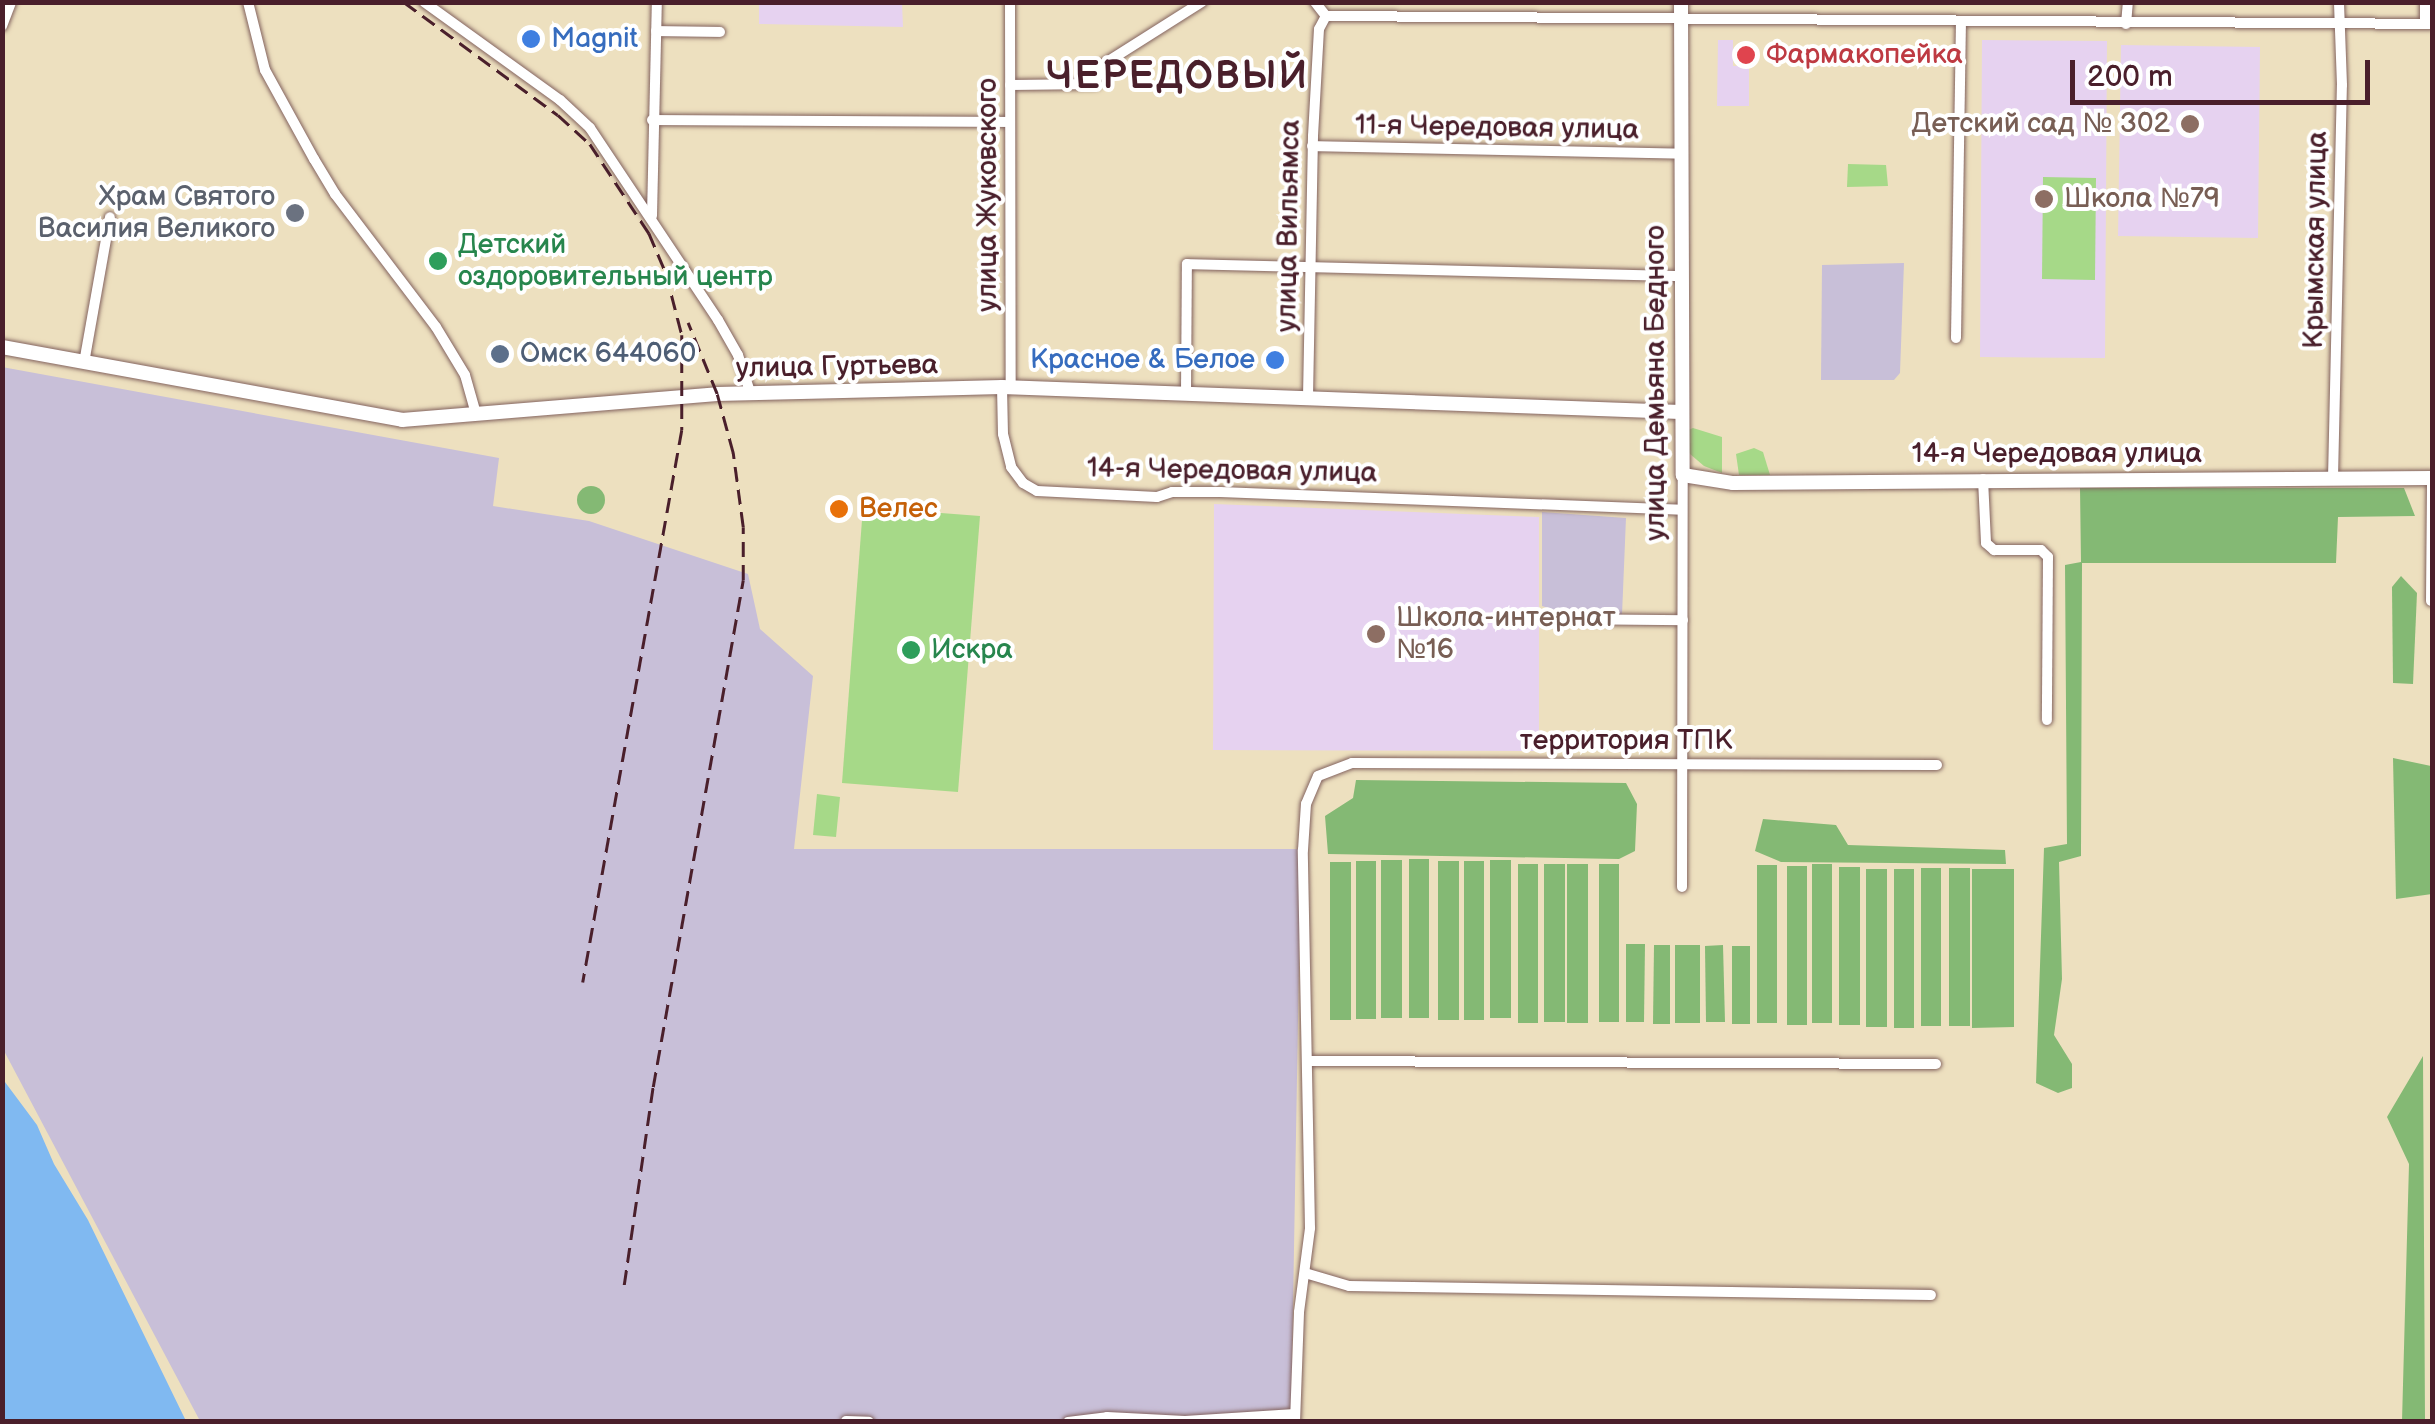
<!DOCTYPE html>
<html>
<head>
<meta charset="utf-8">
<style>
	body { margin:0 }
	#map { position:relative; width:2435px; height:1424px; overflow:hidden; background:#ede0bf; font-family:"Balsamiq Sans",sans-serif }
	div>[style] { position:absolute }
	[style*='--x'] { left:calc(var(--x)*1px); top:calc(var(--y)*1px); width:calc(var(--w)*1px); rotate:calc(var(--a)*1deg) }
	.built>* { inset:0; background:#e6d2f0 }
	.industrial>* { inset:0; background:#c8bfd8 }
	.green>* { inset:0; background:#a6d988 }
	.forest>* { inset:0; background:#84b974 }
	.round { border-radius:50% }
	.water>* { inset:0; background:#80b9f1 }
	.roads { filter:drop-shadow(0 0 2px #83635f) drop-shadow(0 0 2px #83635f) }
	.minor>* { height:10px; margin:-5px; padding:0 5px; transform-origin:5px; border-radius:5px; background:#fff }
	.major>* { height:14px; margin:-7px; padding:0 7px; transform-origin:7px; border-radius:7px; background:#fff }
	.rail>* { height:2.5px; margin-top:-1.25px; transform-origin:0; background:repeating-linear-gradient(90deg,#4a1f2b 0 15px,transparent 0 23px) }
	.dots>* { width:28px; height:28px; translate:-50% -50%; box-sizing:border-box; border:5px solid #fff; border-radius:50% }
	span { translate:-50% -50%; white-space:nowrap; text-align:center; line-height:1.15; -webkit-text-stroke:8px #fff; paint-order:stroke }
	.shop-label { font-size:28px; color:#366cbe }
	.left { translate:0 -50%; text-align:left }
	.right { translate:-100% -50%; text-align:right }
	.health-label { font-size:28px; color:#be3a42 }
	.education-label { font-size:28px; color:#785e54 }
	.street-label { font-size:28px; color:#4a1f2b }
	.worship-label { font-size:28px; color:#5b616d }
	.leisure-label { font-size:28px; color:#27864d }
	.service-label { font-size:28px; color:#4e5e75 }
	.food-label { font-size:28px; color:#c56008 }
	.district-label { font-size:38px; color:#4a1f2b; font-weight:700; letter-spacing:2.5px }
	.frame { position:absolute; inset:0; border:5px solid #4a1f2b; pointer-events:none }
	.scale { position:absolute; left:2070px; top:60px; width:300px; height:45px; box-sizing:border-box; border:5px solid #4a1f2b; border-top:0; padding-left:12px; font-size:30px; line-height:35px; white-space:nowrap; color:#4a1f2b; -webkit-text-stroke:8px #fff; paint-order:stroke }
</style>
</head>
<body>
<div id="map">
	<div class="built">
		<div style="clip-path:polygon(759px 3px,902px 3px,903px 27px,759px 24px)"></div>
		<div style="clip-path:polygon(1718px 40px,1733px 40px,1733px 66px,1749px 66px,1749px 106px,1717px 106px)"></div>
		<div style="clip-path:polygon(1982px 40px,2107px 41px,2105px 358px,1980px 357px)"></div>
		<div style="clip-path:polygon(2121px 45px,2260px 47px,2258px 238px,2118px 236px)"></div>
		<div style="clip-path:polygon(1214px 504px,1539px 517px,1539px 751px,1213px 750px)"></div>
	</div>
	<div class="industrial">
		<div style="clip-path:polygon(1904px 263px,1900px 373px,1894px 380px,1821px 380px,1822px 265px)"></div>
		<div style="clip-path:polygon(2px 367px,499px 458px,493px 506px,589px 521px,748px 574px,760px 629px,813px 676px,794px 849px,1301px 849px,1291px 1421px,200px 1421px,3px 1049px)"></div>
		<div style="clip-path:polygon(1542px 512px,1626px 518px,1622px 615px,1570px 615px,1542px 606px)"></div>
	</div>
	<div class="green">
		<div style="clip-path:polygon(1848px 164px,1886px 165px,1888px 186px,1847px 187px)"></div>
		<div style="clip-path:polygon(2043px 177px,2096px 178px,2095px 280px,2042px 279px)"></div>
		<div style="clip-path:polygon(1693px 428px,1722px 437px,1722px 473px,1704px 466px,1690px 454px,1686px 447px,1688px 430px)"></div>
		<div style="clip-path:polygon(1754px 448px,1763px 452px,1770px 475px,1739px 475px,1736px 454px)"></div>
		<div style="clip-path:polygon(863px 507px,980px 516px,958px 792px,842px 783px)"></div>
		<div style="clip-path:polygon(817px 794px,840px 797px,836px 837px,813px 835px)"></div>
	</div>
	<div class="forest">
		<div class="round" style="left:577px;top:486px;width:28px;height:28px"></div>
		<div style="clip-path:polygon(2080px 488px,2404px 488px,2415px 516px,2338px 517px,2336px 563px,2082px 563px,2081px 856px,2059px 862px,2062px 979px,2054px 1035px,2072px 1064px,2072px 1088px,2058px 1093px,2036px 1083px,2044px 848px,2067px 844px,2065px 565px,2081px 562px)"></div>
		<div style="clip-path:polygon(2401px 576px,2417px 593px,2413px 684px,2393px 683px,2392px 587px)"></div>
		<div style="clip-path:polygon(2393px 758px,2431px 766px,2432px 894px,2396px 899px)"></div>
		<div style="clip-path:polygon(1356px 780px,1626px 783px,1637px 804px,1635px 851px,1619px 859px,1328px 854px,1325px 816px,1353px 798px)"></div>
		<div style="clip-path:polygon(1763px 819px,1836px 825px,1848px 845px,2005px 850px,2006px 864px,1781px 862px,1755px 851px)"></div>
		<div style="clip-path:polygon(1429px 859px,1429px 1018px,1409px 1018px,1409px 859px)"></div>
		<div style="clip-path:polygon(1381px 860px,1402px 860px,1402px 1018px,1381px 1018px)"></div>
		<div style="clip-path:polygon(1490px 860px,1511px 860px,1511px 1018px,1490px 1018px)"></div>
		<div style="clip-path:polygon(1356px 861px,1376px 861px,1376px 1019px,1356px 1019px)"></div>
		<div style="clip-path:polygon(1459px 861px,1459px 1020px,1438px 1020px,1438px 861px)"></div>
		<div style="clip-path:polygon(1484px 861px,1484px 1020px,1464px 1020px,1464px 861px)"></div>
		<div style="clip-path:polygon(1330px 862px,1351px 862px,1351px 1020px,1330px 1020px)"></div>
		<div style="clip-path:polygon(1538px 864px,1538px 1023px,1518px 1023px,1518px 864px)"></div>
		<div style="clip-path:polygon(1544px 864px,1565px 864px,1565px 1022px,1544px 1022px)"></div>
		<div style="clip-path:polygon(1588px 864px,1588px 1023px,1567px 1023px,1567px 864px)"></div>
		<div style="clip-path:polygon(1599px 864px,1619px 864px,1619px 1022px,1599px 1022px)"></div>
		<div style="clip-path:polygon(1832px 864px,1832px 1023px,1812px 1023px,1812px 864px)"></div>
		<div style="clip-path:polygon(1757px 865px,1777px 865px,1777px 1023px,1757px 1023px)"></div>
		<div style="clip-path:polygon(1787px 866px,1807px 866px,1807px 1025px,1787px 1025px)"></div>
		<div style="clip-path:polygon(1839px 867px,1860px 867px,1860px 1025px,1839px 1025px)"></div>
		<div style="clip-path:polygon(1921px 868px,1941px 868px,1941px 1026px,1921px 1026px)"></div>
		<div style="clip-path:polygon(1949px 868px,1970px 868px,1970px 1026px,1949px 1026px)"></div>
		<div style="clip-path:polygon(1866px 869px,1887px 869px,1887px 1027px,1866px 1027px)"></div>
		<div style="clip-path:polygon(1894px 869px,1914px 869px,1914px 1028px,1894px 1028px)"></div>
		<div style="clip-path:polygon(1972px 869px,2014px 869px,2014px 1027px,1972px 1028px)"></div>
		<div style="clip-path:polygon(1626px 944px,1645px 944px,1644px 1022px,1626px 1022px)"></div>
		<div style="clip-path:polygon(1654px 945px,1670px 945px,1670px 1024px,1653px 1024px)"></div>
		<div style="clip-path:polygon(1675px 945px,1700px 945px,1700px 1023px,1675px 1023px)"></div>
		<div style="clip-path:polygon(1723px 945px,1725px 1022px,1706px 1022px,1705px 946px)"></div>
		<div style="clip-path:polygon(1732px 946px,1750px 946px,1750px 1024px,1732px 1024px)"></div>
		<div style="clip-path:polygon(2423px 1056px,2425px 1421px,2402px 1421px,2409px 1164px,2387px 1117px)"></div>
	</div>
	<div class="water">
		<div style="clip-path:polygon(2px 1078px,37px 1125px,54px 1164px,88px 1220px,186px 1421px,3px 1421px)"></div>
	</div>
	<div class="roads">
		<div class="minor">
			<div style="--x:248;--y:2;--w:70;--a:76"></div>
			<div style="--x:265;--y:70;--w:102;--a:61.2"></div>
			<div style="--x:314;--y:159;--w:41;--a:59"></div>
			<div style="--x:335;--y:194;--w:167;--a:52.8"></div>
			<div style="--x:436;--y:327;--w:56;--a:58.9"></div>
			<div style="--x:465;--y:375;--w:41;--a:74.2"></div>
			<div style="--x:424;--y:2;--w:168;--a:35.8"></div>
			<div style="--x:560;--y:100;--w:41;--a:43"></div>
			<div style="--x:590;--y:128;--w:231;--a:56.3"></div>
			<div style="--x:718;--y:320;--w:40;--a:60.3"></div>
			<div style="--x:738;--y:355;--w:40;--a:72"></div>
			<div style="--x:1010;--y:2;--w:385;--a:89.9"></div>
			<div style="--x:1315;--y:2;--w:18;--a:52"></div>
			<div style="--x:2425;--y:2;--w:22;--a:90"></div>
			<div style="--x:1326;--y:16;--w:1106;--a:0.41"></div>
			<div style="--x:2126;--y:24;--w:22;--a:-85"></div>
			<div style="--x:2;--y:26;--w:26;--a:-69"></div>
			<div style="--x:656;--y:31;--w:64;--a:0.9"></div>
			<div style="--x:1010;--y:85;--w:86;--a:-0.7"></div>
			<div style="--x:1096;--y:84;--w:17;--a:-80"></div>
			<div style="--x:1099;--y:67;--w:122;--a:-32.3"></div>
			<div style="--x:652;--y:120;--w:358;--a:0.3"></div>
			<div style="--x:1312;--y:146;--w:368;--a:1.2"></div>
			<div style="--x:652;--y:216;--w:214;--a:-88.7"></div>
			<div style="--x:1956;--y:338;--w:315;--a:-89.1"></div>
			<div style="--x:84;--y:363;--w:148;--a:-79.9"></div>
			<div style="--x:1002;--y:387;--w:47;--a:88.8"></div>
			<div style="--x:1003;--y:434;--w:34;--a:76"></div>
			<div style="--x:1011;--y:467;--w:20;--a:53"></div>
			<div style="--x:1023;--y:483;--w:16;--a:30"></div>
			<div style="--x:1037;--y:491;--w:120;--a:2.9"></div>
			<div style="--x:1157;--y:497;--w:16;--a:-18"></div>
			<div style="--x:1172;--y:492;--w:48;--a:0"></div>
			<div style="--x:1220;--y:492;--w:462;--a:2.2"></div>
			<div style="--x:1186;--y:393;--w:129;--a:-89.6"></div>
			<div style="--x:1187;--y:264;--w:493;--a:1.4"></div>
			<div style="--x:1308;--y:397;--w:261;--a:-88.9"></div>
			<div style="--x:1313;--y:136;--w:107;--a:-86.8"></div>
			<div style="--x:1319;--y:29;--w:15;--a:-62"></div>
			<div style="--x:2333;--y:478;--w:393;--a:-88.7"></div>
			<div style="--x:2342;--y:85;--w:83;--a:-92.1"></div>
			<div style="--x:1983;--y:479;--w:64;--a:87.3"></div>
			<div style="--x:1986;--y:543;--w:11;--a:41"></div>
			<div style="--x:1994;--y:550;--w:47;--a:0"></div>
			<div style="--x:2041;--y:550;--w:10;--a:45"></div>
			<div style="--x:2048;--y:557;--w:163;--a:90.4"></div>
			<div style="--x:2431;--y:601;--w:123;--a:-89.5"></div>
			<div style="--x:1559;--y:619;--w:124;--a:0.5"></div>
			<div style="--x:1682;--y:887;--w:412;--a:-89.9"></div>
			<div style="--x:1307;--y:1061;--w:629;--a:0.27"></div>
			<div style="--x:1305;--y:1273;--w:46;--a:16.5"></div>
			<div style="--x:1349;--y:1286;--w:582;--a:0.89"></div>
			<div style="--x:846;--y:1421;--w:23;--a:2"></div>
			<div style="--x:1068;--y:1422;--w:39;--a:-7"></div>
			<div style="--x:1107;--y:1417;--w:78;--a:2.9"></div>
			<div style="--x:1185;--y:1421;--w:110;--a:-3.6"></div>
			<div style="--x:1295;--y:1422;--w:110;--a:-87.9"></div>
			<div style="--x:1299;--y:1312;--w:85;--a:-82.5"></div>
			<div style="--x:1310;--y:1228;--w:378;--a:-91.1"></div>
			<div style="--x:1303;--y:850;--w:46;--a:-86.3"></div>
			<div style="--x:1306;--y:804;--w:30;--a:-67"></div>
			<div style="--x:1318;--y:776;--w:36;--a:-21"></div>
			<div style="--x:1352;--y:763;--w:585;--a:0.2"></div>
		</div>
		<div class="major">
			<div style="--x:1681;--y:2;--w:473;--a:89.8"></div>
			<div style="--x:1683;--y:475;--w:51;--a:9.1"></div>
			<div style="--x:1733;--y:483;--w:699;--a:-0.41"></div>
			<div style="--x:2;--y:347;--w:407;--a:10.3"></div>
			<div style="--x:402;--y:420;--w:316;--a:-4.7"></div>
			<div style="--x:717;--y:394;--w:285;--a:-1.4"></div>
			<div style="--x:1002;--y:387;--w:679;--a:2.11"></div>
		</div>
	</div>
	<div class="rail">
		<div style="--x:404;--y:2;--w:191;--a:36.3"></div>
		<div style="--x:558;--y:115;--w:43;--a:42.2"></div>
		<div style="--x:590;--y:144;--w:107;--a:56.5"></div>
		<div style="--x:649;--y:233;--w:43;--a:67"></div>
		<div style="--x:666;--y:273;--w:64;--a:75.5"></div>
		<div style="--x:682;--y:335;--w:95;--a:90"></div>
		<div style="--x:682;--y:430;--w:561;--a:100.17"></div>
		<div style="--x:624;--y:1285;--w:200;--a:-81.7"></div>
		<div style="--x:653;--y:1087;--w:515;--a:-79.93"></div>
		<div style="--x:743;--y:580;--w:53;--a:-90"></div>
		<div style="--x:743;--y:527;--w:75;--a:-97.7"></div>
		<div style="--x:733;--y:453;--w:61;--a:-105.2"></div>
		<div style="--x:717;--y:394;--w:77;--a:-112.2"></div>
	</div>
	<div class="dots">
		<div style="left:531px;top:39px;background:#3f7fe0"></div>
		<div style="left:1746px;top:55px;background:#e0444e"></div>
		<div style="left:2190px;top:124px;background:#8d6e63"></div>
		<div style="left:2044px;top:199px;background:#8d6e63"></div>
		<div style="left:295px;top:213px;background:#6b7280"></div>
		<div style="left:438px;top:261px;background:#2e9e5b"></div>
		<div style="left:500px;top:354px;background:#5c6f8a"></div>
		<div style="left:1275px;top:360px;background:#3f7fe0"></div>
		<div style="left:839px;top:509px;background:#e8710a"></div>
		<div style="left:1376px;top:634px;background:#8d6e63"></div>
		<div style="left:911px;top:650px;background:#2e9e5b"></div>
	</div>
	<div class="shop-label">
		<span class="left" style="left:551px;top:39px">Magnit</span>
		<span class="right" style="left:1255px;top:360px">Красное &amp; Белое</span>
	</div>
	<div class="health-label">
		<span class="left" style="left:1766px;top:55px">Фармакопейка</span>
	</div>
	<div class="education-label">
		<span class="right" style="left:2170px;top:124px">Детский сад № 302</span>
		<span class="left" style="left:2064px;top:199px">Школа №79</span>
		<span class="left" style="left:1396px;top:634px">Школа-интернат<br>№16</span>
	</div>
	<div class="street-label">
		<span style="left:1497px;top:128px;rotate:1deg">11-я Чередовая улица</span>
		<span style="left:988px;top:195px;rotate:-90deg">улица Жуковского</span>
		<span style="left:1289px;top:226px;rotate:-89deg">улица Вильямса</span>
		<span style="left:2316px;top:240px;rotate:-89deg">Крымская улица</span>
		<span style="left:837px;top:367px;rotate:-1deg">улица Гуртьева</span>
		<span style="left:1656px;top:383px;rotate:-90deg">улица Демьяна Бедного</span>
		<span style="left:2057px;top:454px">14-я Чередовая улица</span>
		<span style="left:1232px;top:471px;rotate:1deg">14-я Чередовая улица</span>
		<span style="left:1626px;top:741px">территория ТПК</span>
	</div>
	<div class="worship-label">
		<span class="right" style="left:275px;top:213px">Храм Святого<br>Василия Великого</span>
	</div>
	<div class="leisure-label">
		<span class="left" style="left:458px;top:261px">Детский<br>оздоровительный центр</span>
		<span class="left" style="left:931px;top:650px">Искра</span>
	</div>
	<div class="service-label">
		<span class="left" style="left:520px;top:354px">Омск 644060</span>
	</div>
	<div class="food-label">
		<span class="left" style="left:859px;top:509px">Велес</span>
	</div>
	<div class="district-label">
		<span style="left:1178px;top:77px">ЧЕРЕДОВЫЙ</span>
	</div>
	<div class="frame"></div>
	<div class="scale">200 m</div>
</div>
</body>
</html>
